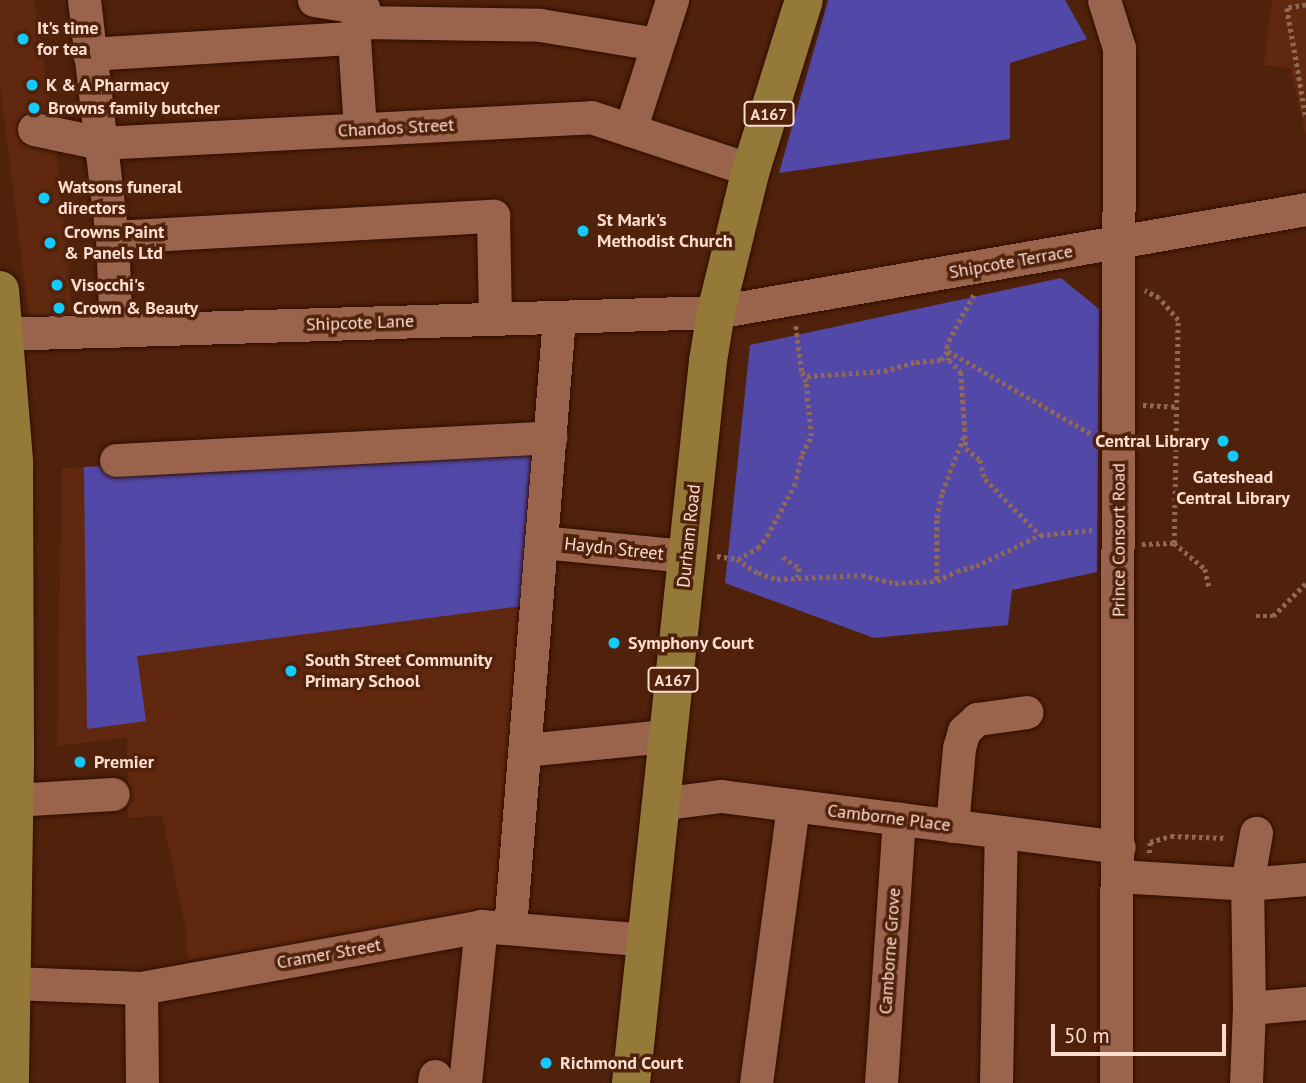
<!DOCTYPE html>
<html>
<head>
<meta charset="utf-8">
<style>
	body { margin:0 }
	#map { position:relative; width:1306px; height:1083px; overflow:hidden; background:#51220b; font-family:"PT Sans",sans-serif }
	div>[style] { position:absolute }
	[style*='--x'] { left:calc(var(--x)*1px); top:calc(var(--y)*1px); width:calc(var(--w)*1px); rotate:calc(var(--a)*1deg) }
	.built>* { inset:0; background:#60290f }
	.green>* { inset:0; background:#5248a7 }
	.path>* { height:4.5px; margin-top:-2.25px; transform-origin:0; background:repeating-linear-gradient(90deg,#916855 0 3.5px,transparent 0 7px) }
	.roads { filter:drop-shadow(0 0 2px #300d00) drop-shadow(0 0 2px #300d00) }
	.minor>* { height:33px; margin:-16.5px; padding:0 16.5px; transform-origin:16.5px; border-radius:16.5px; background:#99634c }
	.major>* { height:38px; margin:-19px; padding:0 19px; transform-origin:19px; border-radius:19px; background:#947938 }
	.dots>* { width:19px; height:19px; translate:-50% -50%; box-sizing:border-box; border:4px solid #51220b; border-radius:50% }
	span { translate:-50% -50%; white-space:nowrap; text-align:center; line-height:1.15; -webkit-text-stroke:7px #51220b; paint-order:stroke }
	.shield-label span { padding:2px 5px; background:#51220b; border:2px solid; border-radius:5px; -webkit-text-stroke-width:0 }
	.shield-label { font-size:16px; color:#fcddd0; font-weight:700 }
	.poi-label { font-size:18px; color:#fcddd0; font-weight:700 }
	.left { translate:0 -50%; text-align:left }
	.right { translate:-100% -50%; text-align:right }
	.street-label { font-size:18px; color:#fcddd0 }
	.scale { position:absolute; left:1051px; top:1024px; width:175px; height:32px; box-sizing:border-box; border:4px solid #fcddd0; border-top:0; padding-left:9px; font-size:21px; line-height:24px; white-space:nowrap; color:#fcddd0; -webkit-text-stroke:5px #51220b; paint-order:stroke }
</style>
</head>
<body>
<div id="map">
	<div class="built">
		<div style="clip-path:polygon(0 0,34px 0,56px 145px,73px 321px,30px 326px,0 86px)"></div>
		<div style="clip-path:polygon(1272px 0,1306px 0,1306px 136px,1290px 68px,1264px 65px)"></div>
		<div style="clip-path:polygon(542px 446px,504px 914px,188px 960px,185px 925px,162px 815px,128px 818px,127px 737px,57px 746px,62px 468px)"></div>
	</div>
	<div class="green">
		<div style="clip-path:polygon(828px 0,1065px 0,1087px 39px,1010px 63px,1010px 139px,779px 173px)"></div>
		<div style="clip-path:polygon(1061px 278px,1099px 309px,1097px 572px,1012px 590px,1008px 625px,874px 638px,725px 583px,750px 345px)"></div>
		<div style="clip-path:polygon(542px 446px,529px 605px,137px 656px,146px 721px,87px 729px,84px 467px)"></div>
	</div>
	<div class="path">
		<div style="--x:1306;--y:5;--w:19;--a:171"></div>
		<div style="--x:1287;--y:8;--w:111;--a:80.1"></div>
		<div style="--x:974;--y:295;--w:57;--a:118.4"></div>
		<div style="--x:947;--y:345;--w:6;--a:81"></div>
		<div style="--x:948;--y:351;--w:165;--a:30.1"></div>
		<div style="--x:796;--y:326;--w:46;--a:82.6"></div>
		<div style="--x:802;--y:372;--w:6;--a:39"></div>
		<div style="--x:807;--y:376;--w:77;--a:-3.7"></div>
		<div style="--x:884;--y:371;--w:33;--a:-16"></div>
		<div style="--x:916;--y:362;--w:25;--a:-5"></div>
		<div style="--x:941;--y:360;--w:10;--a:-53"></div>
		<div style="--x:948;--y:351;--w:9;--a:84"></div>
		<div style="--x:949;--y:360;--w:17;--a:45"></div>
		<div style="--x:961;--y:372;--w:76;--a:86.2"></div>
		<div style="--x:966;--y:448;--w:18;--a:41"></div>
		<div style="--x:980;--y:460;--w:20;--a:75"></div>
		<div style="--x:985;--y:479;--w:78;--a:45.5"></div>
		<div style="--x:1040;--y:535;--w:53;--a:-5.4"></div>
		<div style="--x:1143;--y:405;--w:34;--a:3"></div>
		<div style="--x:964;--y:437;--w:61;--a:111.1"></div>
		<div style="--x:942;--y:494;--w:26;--a:101"></div>
		<div style="--x:937;--y:520;--w:61;--a:90"></div>
		<div style="--x:937;--y:581;--w:22;--a:-27"></div>
		<div style="--x:957;--y:571;--w:20;--a:-15"></div>
		<div style="--x:976;--y:566;--w:71;--a:-25.8"></div>
		<div style="--x:1174;--y:543;--w:40;--a:40"></div>
		<div style="--x:1205;--y:569;--w:18;--a:77"></div>
		<div style="--x:1142;--y:544;--w:32;--a:-2"></div>
		<div style="--x:1174;--y:543;--w:223;--a:-89"></div>
		<div style="--x:1178;--y:320;--w:29;--a:-131"></div>
		<div style="--x:1159;--y:298;--w:16;--a:-153"></div>
		<div style="--x:717;--y:556;--w:20;--a:9"></div>
		<div style="--x:737;--y:559;--w:25;--a:34"></div>
		<div style="--x:758;--y:573;--w:20;--a:18"></div>
		<div style="--x:777;--y:579;--w:85;--a:-2.7"></div>
		<div style="--x:862;--y:575;--w:34;--a:14"></div>
		<div style="--x:895;--y:583;--w:42;--a:-2.7"></div>
		<div style="--x:783;--y:557;--w:19;--a:35"></div>
		<div style="--x:799;--y:568;--w:7;--a:90"></div>
		<div style="--x:799;--y:575;--w:5;--a:127"></div>
		<div style="--x:738;--y:559;--w:23;--a:-29"></div>
		<div style="--x:758;--y:548;--w:15;--a:-53"></div>
		<div style="--x:767;--y:536;--w:57;--a:-61.6"></div>
		<div style="--x:794;--y:486;--w:33;--a:-76"></div>
		<div style="--x:802;--y:454;--w:20;--a:-63"></div>
		<div style="--x:811;--y:436;--w:54;--a:-95.3"></div>
		<div style="--x:806;--y:382;--w:9;--a:-117"></div>
		<div style="--x:1256;--y:616;--w:17;--a:0"></div>
		<div style="--x:1273;--y:616;--w:47;--a:-45"></div>
		<div style="--x:1149;--y:853;--w:11;--a:-85"></div>
		<div style="--x:1150;--y:842;--w:22;--a:-16"></div>
		<div style="--x:1171;--y:836;--w:56;--a:2"></div>
	</div>
	<div class="roads">
		<div class="minor">
			<div style="--x:84;--y:0;--w:239;--a:83.3"></div>
			<div style="--x:112;--y:237;--w:94;--a:87.6"></div>
			<div style="--x:314;--y:0;--w:50;--a:9.3"></div>
			<div style="--x:1104;--y:0;--w:50;--a:72.6"></div>
			<div style="--x:1119;--y:48;--w:1035;--a:90.17"></div>
			<div style="--x:359;--y:22;--w:181;--a:0.9"></div>
			<div style="--x:540;--y:25;--w:118;--a:9.3"></div>
			<div style="--x:89;--y:54;--w:265;--a:-3.5"></div>
			<div style="--x:34;--y:129;--w:67;--a:12"></div>
			<div style="--x:100;--y:143;--w:492;--a:-3"></div>
			<div style="--x:591;--y:117;--w:169;--a:18.3"></div>
			<div style="--x:360;--y:129;--w:91;--a:-93.8"></div>
			<div style="--x:354;--y:38;--w:21;--a:-73"></div>
			<div style="--x:630;--y:130;--w:137;--a:-72.1"></div>
			<div style="--x:112;--y:237;--w:382;--a:-3.2"></div>
			<div style="--x:493;--y:216;--w:103;--a:88.9"></div>
			<div style="--x:0;--y:334;--w:716;--a:-1.76"></div>
			<div style="--x:716;--y:312;--w:599;--a:-9.9"></div>
			<div style="--x:116;--y:460;--w:435;--a:-3"></div>
			<div style="--x:541;--y:542;--w:146;--a:5.5"></div>
			<div style="--x:525;--y:750;--w:142;--a:-5.7"></div>
			<div style="--x:13;--y:800;--w:100;--a:-3.4"></div>
			<div style="--x:659;--y:804;--w:63;--a:-7.4"></div>
			<div style="--x:721;--y:796;--w:401;--a:7.3"></div>
			<div style="--x:952;--y:826;--w:78;--a:-84.9"></div>
			<div style="--x:959;--y:748;--w:18;--a:-74"></div>
			<div style="--x:964;--y:731;--w:18;--a:-43"></div>
			<div style="--x:977;--y:719;--w:50;--a:-8"></div>
			<div style="--x:1118;--y:876;--w:129;--a:3.5"></div>
			<div style="--x:1247;--y:884;--w:59;--a:-4.8"></div>
			<div style="--x:510;--y:928;--w:613;--a:-85.41"></div>
			<div style="--x:12;--y:983;--w:129;--a:2.2"></div>
			<div style="--x:141;--y:988;--w:346;--a:-10.3"></div>
			<div style="--x:481;--y:926;--w:166;--a:4.8"></div>
			<div style="--x:141;--y:988;--w:95;--a:89.4"></div>
			<div style="--x:1249;--y:1008;--w:57;--a:-5"></div>
			<div style="--x:434;--y:1083;--w:7;--a:-82"></div>
			<div style="--x:465;--y:1083;--w:158;--a:-84.2"></div>
			<div style="--x:756;--y:1083;--w:279;--a:-82.4"></div>
			<div style="--x:881;--y:1083;--w:265;--a:-86.1"></div>
			<div style="--x:996;--y:1083;--w:251;--a:-88.9"></div>
			<div style="--x:1246;--y:1083;--w:75;--a:-87.7"></div>
			<div style="--x:1249;--y:1008;--w:124;--a:-90.9"></div>
			<div style="--x:1247;--y:884;--w:52;--a:-80"></div>
		</div>
		<div class="major">
			<div style="--x:0;--y:290;--w:173;--a:85.3"></div>
			<div style="--x:14;--y:462;--w:298;--a:89.8"></div>
			<div style="--x:15;--y:760;--w:323;--a:90.9"></div>
			<div style="--x:631;--y:1083;--w:726;--a:-83.91"></div>
			<div style="--x:708;--y:361;--w:50;--a:-80.7"></div>
			<div style="--x:716;--y:312;--w:146;--a:-76.2"></div>
			<div style="--x:751;--y:170;--w:178;--a:-72.7"></div>
		</div>
	</div>
	<div class="dots">
		<div style="left:23px;top:39px;background:#12cafb"></div>
		<div style="left:32px;top:85px;background:#12cafb"></div>
		<div style="left:34px;top:108px;background:#12cafb"></div>
		<div style="left:44px;top:198px;background:#12cafb"></div>
		<div style="left:583px;top:231px;background:#12cafb"></div>
		<div style="left:50px;top:243px;background:#12cafb"></div>
		<div style="left:57px;top:285px;background:#12cafb"></div>
		<div style="left:59px;top:308px;background:#12cafb"></div>
		<div style="left:1223px;top:441px;background:#12cafb"></div>
		<div style="left:1233px;top:456px;background:#12cafb"></div>
		<div style="left:614px;top:643px;background:#12cafb"></div>
		<div style="left:291px;top:671px;background:#12cafb"></div>
		<div style="left:80px;top:762px;background:#12cafb"></div>
		<div style="left:546px;top:1063px;background:#12cafb"></div>
	</div>
	<div class="shield-label">
		<span style="left:769px;top:114px">A167</span>
		<span style="left:673px;top:680px">A167</span>
	</div>
	<div class="poi-label">
		<span class="left" style="left:37px;top:39px">It's time<br>for tea</span>
		<span class="left" style="left:46px;top:85px">K &amp; A Pharmacy</span>
		<span class="left" style="left:48px;top:108px">Browns family butcher</span>
		<span class="left" style="left:58px;top:198px">Watsons funeral<br>directors</span>
		<span class="left" style="left:597px;top:231px">St Mark's<br>Methodist Church</span>
		<span class="left" style="left:64px;top:243px">Crowns Paint<br>&amp; Panels Ltd</span>
		<span class="left" style="left:71px;top:285px">Visocchi's</span>
		<span class="left" style="left:73px;top:308px">Crown &amp; Beauty</span>
		<span class="right" style="left:1209px;top:441px">Central Library</span>
		<span style="left:1233px;top:488px">Gateshead<br>Central Library</span>
		<span class="left" style="left:628px;top:643px">Symphony Court</span>
		<span class="left" style="left:305px;top:671px">South Street Community<br>Primary School</span>
		<span class="left" style="left:94px;top:762px">Premier</span>
		<span class="left" style="left:560px;top:1063px">Richmond Court</span>
	</div>
	<div class="street-label">
		<span style="left:396px;top:128px;rotate:-3deg">Chandos Street</span>
		<span style="left:1011px;top:262px;rotate:-10deg">Shipcote Terrace</span>
		<span style="left:360px;top:323px;rotate:-2deg">Shipcote Lane</span>
		<span style="left:689px;top:536px;rotate:-84deg">Durham Road</span>
		<span style="left:1119px;top:540px;rotate:-90deg">Prince Consort Road</span>
		<span style="left:614px;top:549px;rotate:6deg">Haydn Street</span>
		<span style="left:889px;top:818px;rotate:7deg">Camborne Place</span>
		<span style="left:890px;top:951px;rotate:-86deg">Camborne Grove</span>
		<span style="left:329px;top:954px;rotate:-10deg">Cramer Street</span>
	</div>
	<div class="scale">50 m</div>
</div>
</body>
</html>
